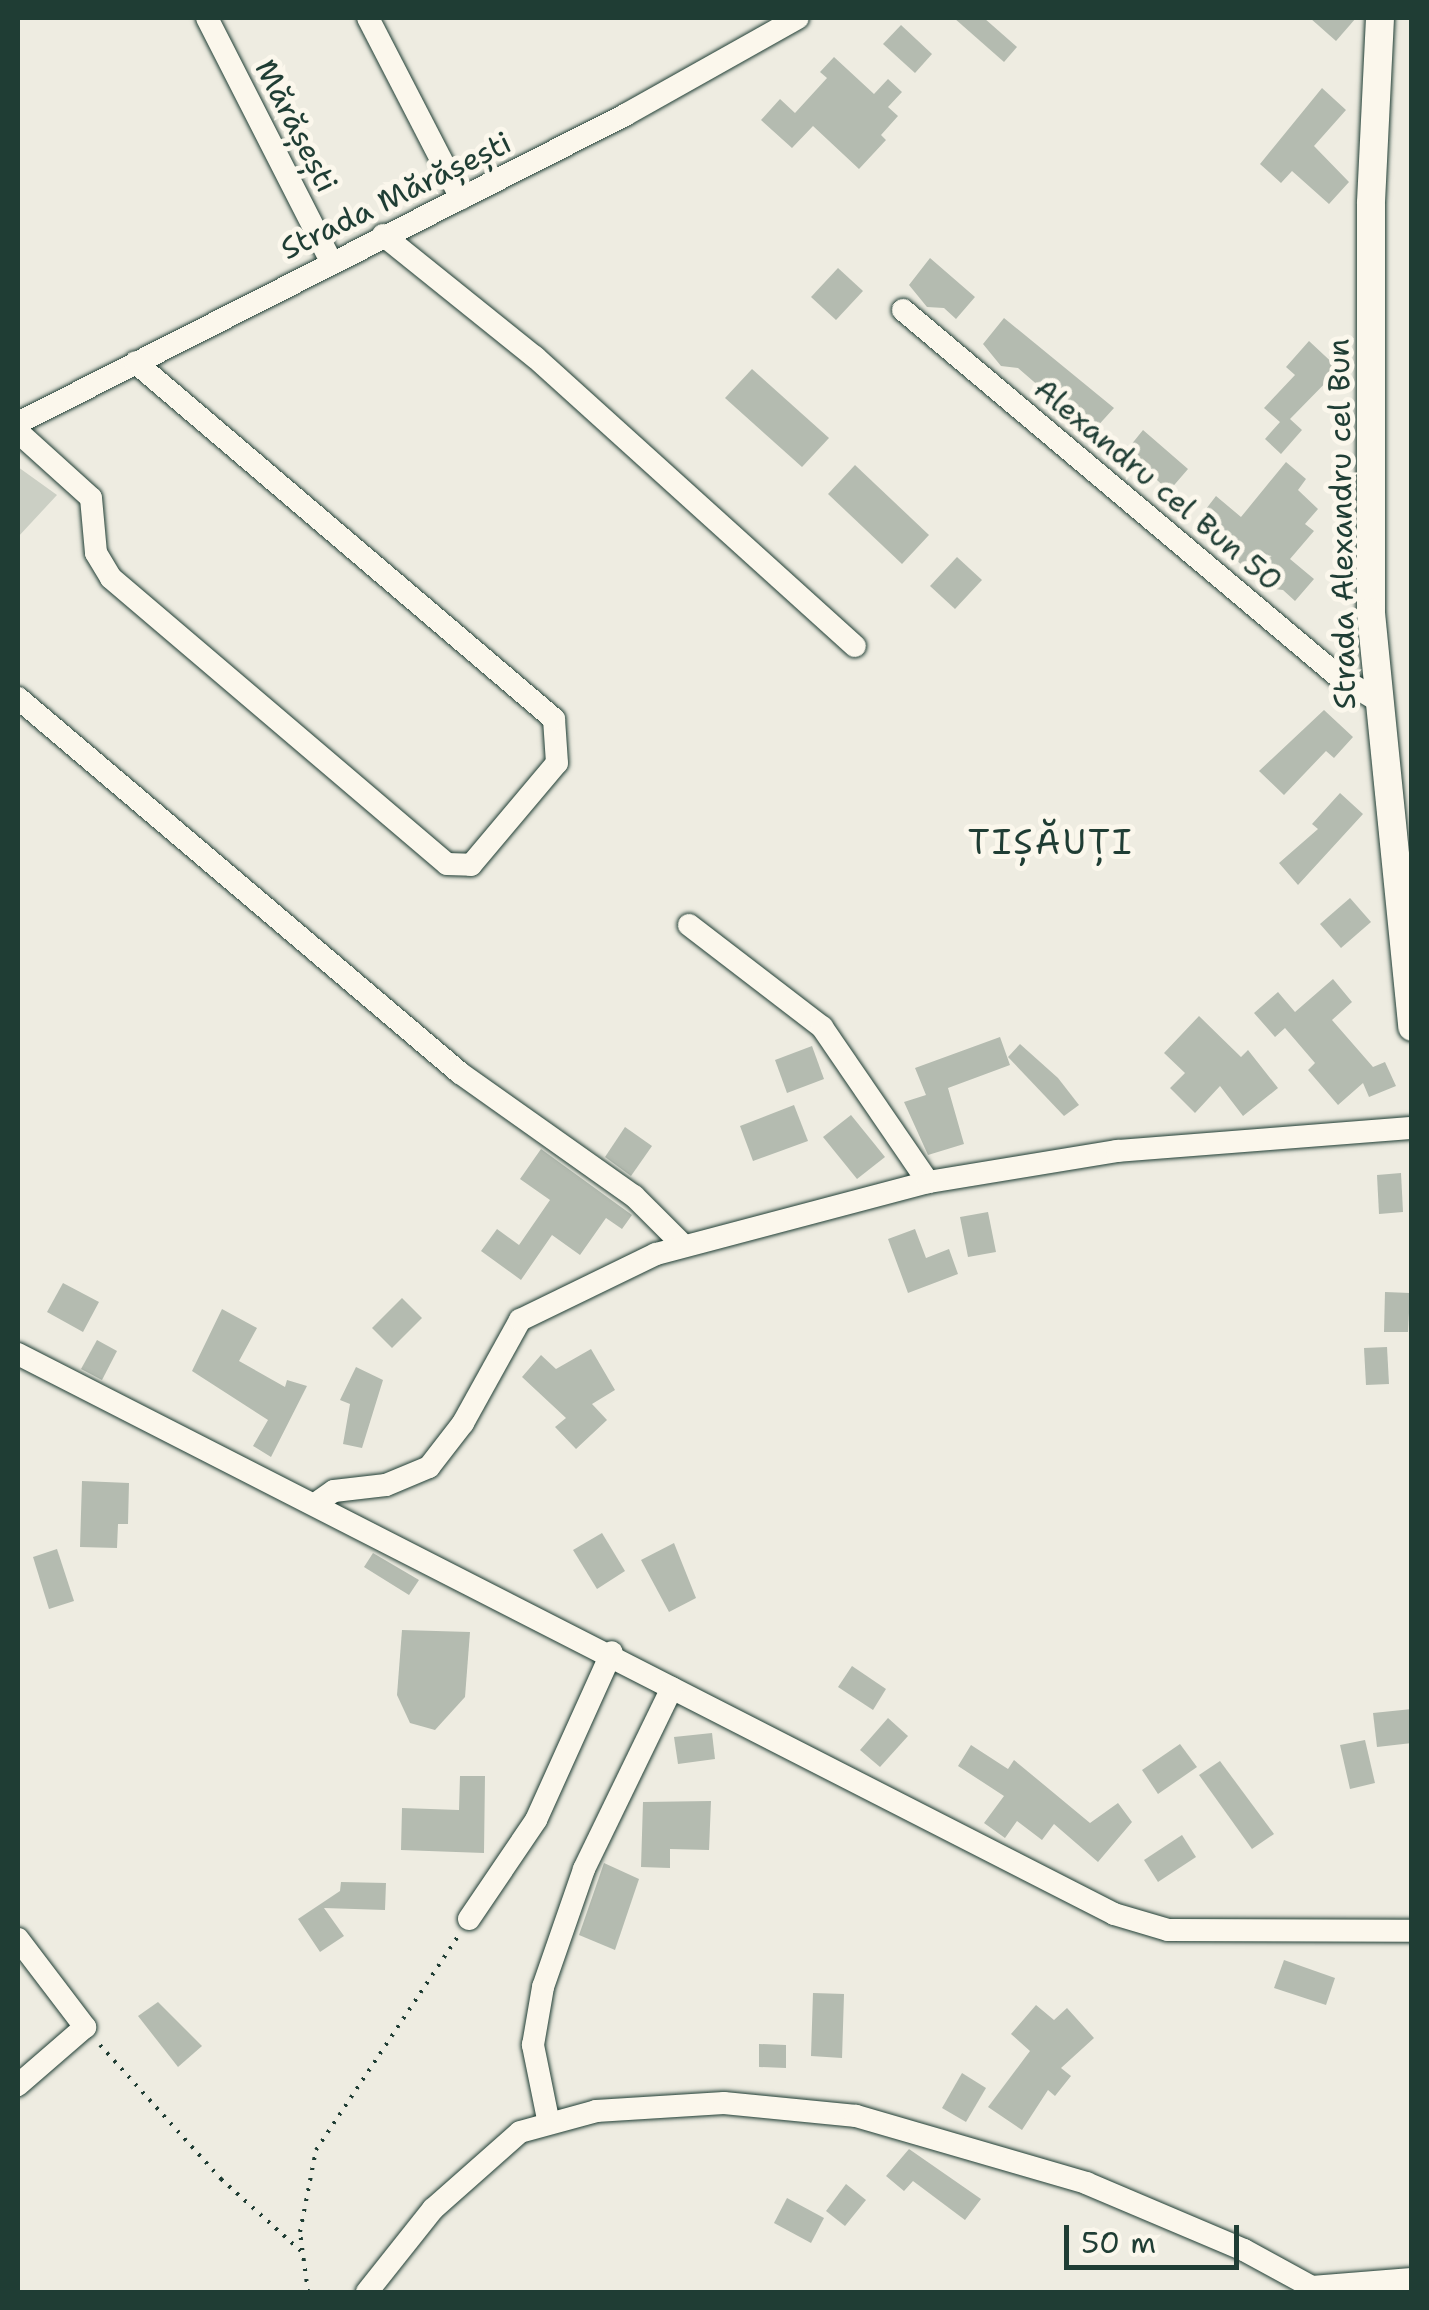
<!DOCTYPE html>
<html>
<head>
<meta charset="utf-8">
<style>
	body { margin:0 }
	#map { position:relative; width:1429px; height:2310px; overflow:hidden; background:#eeece1; font-family:"Shantell Sans",sans-serif }
	div>[style] { position:absolute }
	[style*='--x'] { left:calc(var(--x)*1px); top:calc(var(--y)*1px); width:calc(var(--w)*1px); rotate:calc(var(--a)*1deg) }
	.green>* { inset:0; background:#cbcfc4 }
	.building>* { inset:0; background:#b4bbb0 }
	.path>* { height:4px; margin-top:-2px; transform-origin:0; background:repeating-linear-gradient(90deg,#1f3d34 0 2.5px,transparent 0 10.5px) }
	.roads { filter:drop-shadow(0 0 2px #1f3d34) drop-shadow(0 0 2px #1f3d34) }
	.minor>* { height:22px; margin:-11px; padding:0 11px; transform-origin:11px; border-radius:11px; background:#fbf7ec }
	.tertiary>* { height:28px; margin:-14px; padding:0 14px; transform-origin:14px; border-radius:14px; background:#fbf7ec }
	span { translate:-50% -50%; white-space:nowrap; text-align:center; line-height:1.15; -webkit-text-stroke:10px #fbf7ec; paint-order:stroke }
	.street-label { font-size:30px; color:#1f3d34 }
	.quarter-label { font-size:35px; color:#1f3d34; letter-spacing:2.5px }
	.frame { position:absolute; inset:0; border:20px solid #1f3d34; pointer-events:none }
	.scale { position:absolute; left:1064px; top:2225px; width:175px; height:45px; box-sizing:border-box; border:5px solid #1f3d34; border-top:0; padding-left:12px; font-size:30px; line-height:35px; white-space:nowrap; color:#1f3d34; -webkit-text-stroke:8px #fbf7ec; paint-order:stroke }
</style>
</head>
<body>
<div id="map">
	<div class="green">
		<div style="clip-path:polygon(18px 467px,57px 495px,18px 537px)"></div>
	</div>
	<div class="building">
		<div style="clip-path:polygon(954px 18px,984px 18px,1017px 47px,1004px 62px)"></div>
		<div style="clip-path:polygon(1310px 18px,1356px 18px,1336px 41px)"></div>
		<div style="clip-path:polygon(901px 25px,932px 54px,915px 73px,883px 44px)"></div>
		<div style="clip-path:polygon(834px 57px,874px 94px,888px 79px,902px 92px,888px 107px,898px 116px,881px 135px,886px 140px,859px 169px,813px 126px,792px 148px,761px 120px,780px 99px,795px 113px,827px 78px,820px 72px)"></div>
		<div style="clip-path:polygon(1322px 88px,1346px 110px,1314px 146px,1349px 182px,1329px 204px,1292px 171px,1281px 183px,1260px 164px)"></div>
		<div style="clip-path:polygon(930px 258px,975px 297px,956px 319px,944px 308px,927px 307px,909px 285px)"></div>
		<div style="clip-path:polygon(838px 268px,863px 291px,836px 320px,811px 297px)"></div>
		<div style="clip-path:polygon(1004px 318px,1114px 408px,1094px 430px,1082px 419px,1066px 418px,1048px 394px,1018px 368px,1001px 366px,983px 344px)"></div>
		<div style="clip-path:polygon(1309px 341px,1339px 369px,1290px 419px,1302px 430px,1281px 454px,1265px 439px,1280px 422px,1264px 408px,1295px 375px,1286px 367px)"></div>
		<div style="clip-path:polygon(752px 369px,829px 438px,802px 467px,725px 398px)"></div>
		<div style="clip-path:polygon(1143px 430px,1188px 469px,1169px 491px,1157px 480px,1140px 478px,1122px 456px)"></div>
		<div style="clip-path:polygon(1286px 462px,1306px 479px,1298px 490px,1318px 509px,1305px 524px,1314px 531px,1290px 559px,1314px 579px,1295px 601px,1283px 590px,1266px 588px,1196px 522px,1216px 496px,1241px 517px)"></div>
		<div style="clip-path:polygon(855px 465px,929px 535px,902px 564px,828px 494px)"></div>
		<div style="clip-path:polygon(957px 557px,982px 580px,955px 609px,930px 586px)"></div>
		<div style="clip-path:polygon(1324px 710px,1353px 737px,1334px 758px,1326px 751px,1284px 795px,1259px 771px)"></div>
		<div style="clip-path:polygon(1340px 793px,1363px 814px,1298px 885px,1279px 863px,1318px 829px,1312px 824px)"></div>
		<div style="clip-path:polygon(1350px 898px,1371px 922px,1341px 948px,1320px 924px)"></div>
		<div style="clip-path:polygon(1333px 979px,1352px 1002px,1332px 1020px,1373px 1067px,1385px 1062px,1396px 1086px,1369px 1097px,1363px 1083px,1338px 1105px,1308px 1070px,1315px 1063px,1285px 1028px,1275px 1037px,1254px 1013px,1278px 992px,1295px 1012px)"></div>
		<div style="clip-path:polygon(1199px 1016px,1241px 1057px,1248px 1050px,1278px 1088px,1243px 1116px,1220px 1086px,1195px 1113px,1170px 1088px,1185px 1073px,1164px 1053px)"></div>
		<div style="clip-path:polygon(1000px 1037px,1010px 1065px,948px 1088px,964px 1144px,928px 1155px,904px 1102px,926px 1095px,915px 1068px)"></div>
		<div style="clip-path:polygon(1020px 1044px,1058px 1078px,1079px 1105px,1064px 1116px,1008px 1057px)"></div>
		<div style="clip-path:polygon(812px 1046px,824px 1079px,787px 1093px,775px 1060px)"></div>
		<div style="clip-path:polygon(794px 1105px,808px 1141px,753px 1161px,740px 1126px)"></div>
		<div style="clip-path:polygon(851px 1115px,885px 1157px,857px 1179px,823px 1137px)"></div>
		<div style="clip-path:polygon(625px 1127px,652px 1146px,631px 1176px,605px 1157px)"></div>
		<div style="clip-path:polygon(541px 1149px,632px 1215px,622px 1229px,606px 1218px,580px 1255px,552px 1235px,521px 1280px,481px 1251px,497px 1229px,519px 1245px,550px 1200px,520px 1179px)"></div>
		<div style="clip-path:polygon(1401px 1173px,1403px 1212px,1379px 1214px,1377px 1175px)"></div>
		<div style="clip-path:polygon(988px 1212px,996px 1252px,968px 1257px,960px 1217px)"></div>
		<div style="clip-path:polygon(915px 1229px,926px 1258px,949px 1249px,958px 1274px,908px 1293px,888px 1239px)"></div>
		<div style="clip-path:polygon(63px 1283px,99px 1302px,83px 1332px,47px 1312px)"></div>
		<div style="clip-path:polygon(1385px 1292px,1410px 1293px,1408px 1332px,1384px 1332px)"></div>
		<div style="clip-path:polygon(402px 1298px,422px 1318px,392px 1348px,372px 1328px)"></div>
		<div style="clip-path:polygon(222px 1309px,257px 1328px,239px 1361px,285px 1387px,287px 1380px,307px 1386px,271px 1457px,253px 1446px,268px 1420px,192px 1371px)"></div>
		<div style="clip-path:polygon(97px 1340px,117px 1351px,102px 1380px,81px 1369px)"></div>
		<div style="clip-path:polygon(1387px 1347px,1389px 1384px,1366px 1385px,1364px 1348px)"></div>
		<div style="clip-path:polygon(591px 1349px,615px 1390px,592px 1404px,607px 1420px,576px 1449px,555px 1427px,566px 1418px,522px 1377px,541px 1355px,556px 1369px)"></div>
		<div style="clip-path:polygon(356px 1367px,383px 1380px,362px 1448px,343px 1444px,350px 1404px,340px 1400px)"></div>
		<div style="clip-path:polygon(82px 1481px,129px 1483px,128px 1524px,118px 1524px,117px 1548px,80px 1547px)"></div>
		<div style="clip-path:polygon(602px 1533px,625px 1571px,597px 1589px,573px 1550px)"></div>
		<div style="clip-path:polygon(674px 1543px,696px 1598px,669px 1612px,641px 1560px)"></div>
		<div style="clip-path:polygon(57px 1549px,74px 1601px,49px 1609px,33px 1557px)"></div>
		<div style="clip-path:polygon(373px 1553px,419px 1580px,409px 1595px,364px 1567px)"></div>
		<div style="clip-path:polygon(402px 1630px,470px 1632px,465px 1697px,435px 1730px,410px 1723px,397px 1695px)"></div>
		<div style="clip-path:polygon(852px 1666px,886px 1689px,873px 1710px,838px 1687px)"></div>
		<div style="clip-path:polygon(1412px 1709px,1412px 1743px,1377px 1747px,1373px 1713px)"></div>
		<div style="clip-path:polygon(888px 1718px,908px 1736px,880px 1767px,860px 1750px)"></div>
		<div style="clip-path:polygon(712px 1733px,715px 1759px,678px 1764px,674px 1737px)"></div>
		<div style="clip-path:polygon(1365px 1740px,1375px 1783px,1350px 1789px,1340px 1745px)"></div>
		<div style="clip-path:polygon(1180px 1744px,1197px 1767px,1158px 1794px,1142px 1770px)"></div>
		<div style="clip-path:polygon(971px 1745px,1008px 1769px,1014px 1760px,1090px 1823px,1118px 1803px,1132px 1822px,1098px 1862px,1054px 1824px,1042px 1840px,1017px 1821px,1005px 1838px,984px 1823px,1004px 1796px,958px 1766px)"></div>
		<div style="clip-path:polygon(1220px 1761px,1274px 1834px,1252px 1849px,1199px 1775px)"></div>
		<div style="clip-path:polygon(460px 1776px,485px 1776px,484px 1853px,401px 1850px,402px 1808px,459px 1810px)"></div>
		<div style="clip-path:polygon(711px 1801px,709px 1850px,670px 1849px,670px 1868px,641px 1867px,643px 1802px)"></div>
		<div style="clip-path:polygon(1182px 1835px,1196px 1857px,1158px 1882px,1144px 1860px)"></div>
		<div style="clip-path:polygon(604px 1863px,639px 1879px,615px 1950px,579px 1935px)"></div>
		<div style="clip-path:polygon(341px 1882px,386px 1883px,385px 1910px,324px 1908px,344px 1936px,320px 1952px,298px 1919px,340px 1891px)"></div>
		<div style="clip-path:polygon(1284px 1960px,1335px 1978px,1326px 2005px,1274px 1988px)"></div>
		<div style="clip-path:polygon(813px 1993px,844px 1994px,842px 2058px,811px 2056px)"></div>
		<div style="clip-path:polygon(158px 2002px,202px 2046px,178px 2067px,138px 2016px)"></div>
		<div style="clip-path:polygon(1036px 2005px,1054px 2020px,1067px 2008px,1094px 2038px,1061px 2068px,1071px 2076px,1055px 2096px,1048px 2090px,1022px 2130px,988px 2107px,1030px 2051px,1011px 2034px)"></div>
		<div style="clip-path:polygon(759px 2044px,786px 2045px,786px 2068px,759px 2067px)"></div>
		<div style="clip-path:polygon(962px 2073px,986px 2088px,966px 2122px,942px 2108px)"></div>
		<div style="clip-path:polygon(909px 2149px,981px 2199px,965px 2220px,913px 2181px,904px 2191px,886px 2176px)"></div>
		<div style="clip-path:polygon(846px 2184px,866px 2200px,845px 2226px,826px 2211px)"></div>
		<div style="clip-path:polygon(787px 2198px,824px 2218px,811px 2243px,774px 2223px)"></div>
	</div>
	<div class="path">
		<div style="--x:100;--y:2045;--w:181;--a:47.9"></div>
		<div style="--x:221;--y:2179;--w:109;--a:42"></div>
		<div style="--x:308;--y:2292;--w:61;--a:-97.6"></div>
		<div style="--x:300;--y:2232;--w:84;--a:-79"></div>
		<div style="--x:316;--y:2150;--w:255;--a:-56.4"></div>
	</div>
	<div class="roads">
		<div class="minor">
			<div style="--x:207;--y:18;--w:273;--a:63"></div>
			<div style="--x:368;--y:18;--w:203;--a:62.7"></div>
			<div style="--x:383;--y:235;--w:195;--a:38.8"></div>
			<div style="--x:535;--y:357;--w:431;--a:42.1"></div>
			<div style="--x:903;--y:310;--w:570;--a:40.09"></div>
			<div style="--x:1339;--y:677;--w:44;--a:31.2"></div>
			<div style="--x:18;--y:423;--w:681;--a:-26.9"></div>
			<div style="--x:625;--y:115;--w:198;--a:-29.3"></div>
			<div style="--x:18;--y:432;--w:98;--a:42.1"></div>
			<div style="--x:91;--y:498;--w:55;--a:84.8"></div>
			<div style="--x:96;--y:553;--w:29;--a:59"></div>
			<div style="--x:111;--y:578;--w:441;--a:40.4"></div>
			<div style="--x:447;--y:864;--w:24;--a:2"></div>
			<div style="--x:471;--y:865;--w:133;--a:-49.9"></div>
			<div style="--x:557;--y:763;--w:44;--a:-93.9"></div>
			<div style="--x:554;--y:719;--w:550;--a:-139.57"></div>
			<div style="--x:18;--y:698;--w:580;--a:40.31"></div>
			<div style="--x:460;--y:1073;--w:213;--a:35.3"></div>
			<div style="--x:634;--y:1196;--w:69;--a:45"></div>
			<div style="--x:689;--y:925;--w:168;--a:37.5"></div>
			<div style="--x:822;--y:1027;--w:188;--a:55.6"></div>
			<div style="--x:18;--y:1354;--w:1231;--a:27.06"></div>
			<div style="--x:1114;--y:1914;--w:56;--a:16.5"></div>
			<div style="--x:1168;--y:1930;--w:244;--a:0.2"></div>
			<div style="--x:318;--y:1502;--w:19;--a:-35"></div>
			<div style="--x:334;--y:1491;--w:52;--a:-6.6"></div>
			<div style="--x:386;--y:1485;--w:47;--a:-22.7"></div>
			<div style="--x:429;--y:1467;--w:56;--a:-52.3"></div>
			<div style="--x:463;--y:1423;--w:118;--a:-61"></div>
			<div style="--x:520;--y:1320;--w:151;--a:-25.9"></div>
			<div style="--x:656;--y:1254;--w:281;--a:-14.8"></div>
			<div style="--x:928;--y:1182;--w:192;--a:-9.3"></div>
			<div style="--x:1117;--y:1151;--w:296;--a:-4.5"></div>
			<div style="--x:469;--y:1919;--w:120;--a:-55.9"></div>
			<div style="--x:536;--y:1820;--w:184;--a:-65.7"></div>
			<div style="--x:18;--y:1939;--w:111;--a:52.7"></div>
			<div style="--x:85;--y:2027;--w:89;--a:139.1"></div>
			<div style="--x:548;--y:2119;--w:76;--a:-101.5"></div>
			<div style="--x:533;--y:2045;--w:59;--a:-80.2"></div>
			<div style="--x:543;--y:1987;--w:125;--a:-70.8"></div>
			<div style="--x:584;--y:1869;--w:201;--a:-64.1"></div>
			<div style="--x:367;--y:2292;--w:106;--a:-51.5"></div>
			<div style="--x:433;--y:2209;--w:116;--a:-41.5"></div>
			<div style="--x:520;--y:2132;--w:79;--a:-15.4"></div>
			<div style="--x:596;--y:2111;--w:128;--a:-3.6"></div>
			<div style="--x:724;--y:2103;--w:133;--a:5.6"></div>
			<div style="--x:856;--y:2116;--w:240;--a:16.2"></div>
			<div style="--x:1086;--y:2183;--w:172;--a:23"></div>
			<div style="--x:1244;--y:2250;--w:77;--a:28.6"></div>
			<div style="--x:1312;--y:2287;--w:100;--a:-4.6"></div>
		</div>
		<div class="tertiary">
			<div style="--x:1380;--y:18;--w:186;--a:92.8"></div>
			<div style="--x:1371;--y:204;--w:409;--a:90"></div>
			<div style="--x:1371;--y:613;--w:416;--a:84.3"></div>
		</div>
	</div>
	<div class="street-label">
		<span style="left:296px;top:126px;rotate:63deg">Mărășești</span>
		<span style="left:396px;top:196px;rotate:-26deg">Strada Mărășești</span>
		<span style="left:1158px;top:485px;rotate:40deg">Alexandru cel Bun 50</span>
		<span style="left:1342px;top:524px;rotate:-91deg">Strada Alexandru cel Bun</span>
	</div>
	<div class="quarter-label">
		<span style="left:1051px;top:842px">TIȘĂUȚI</span>
	</div>
	<div class="frame"></div>
	<div class="scale">50 m</div>
</div>
</body>
</html>
